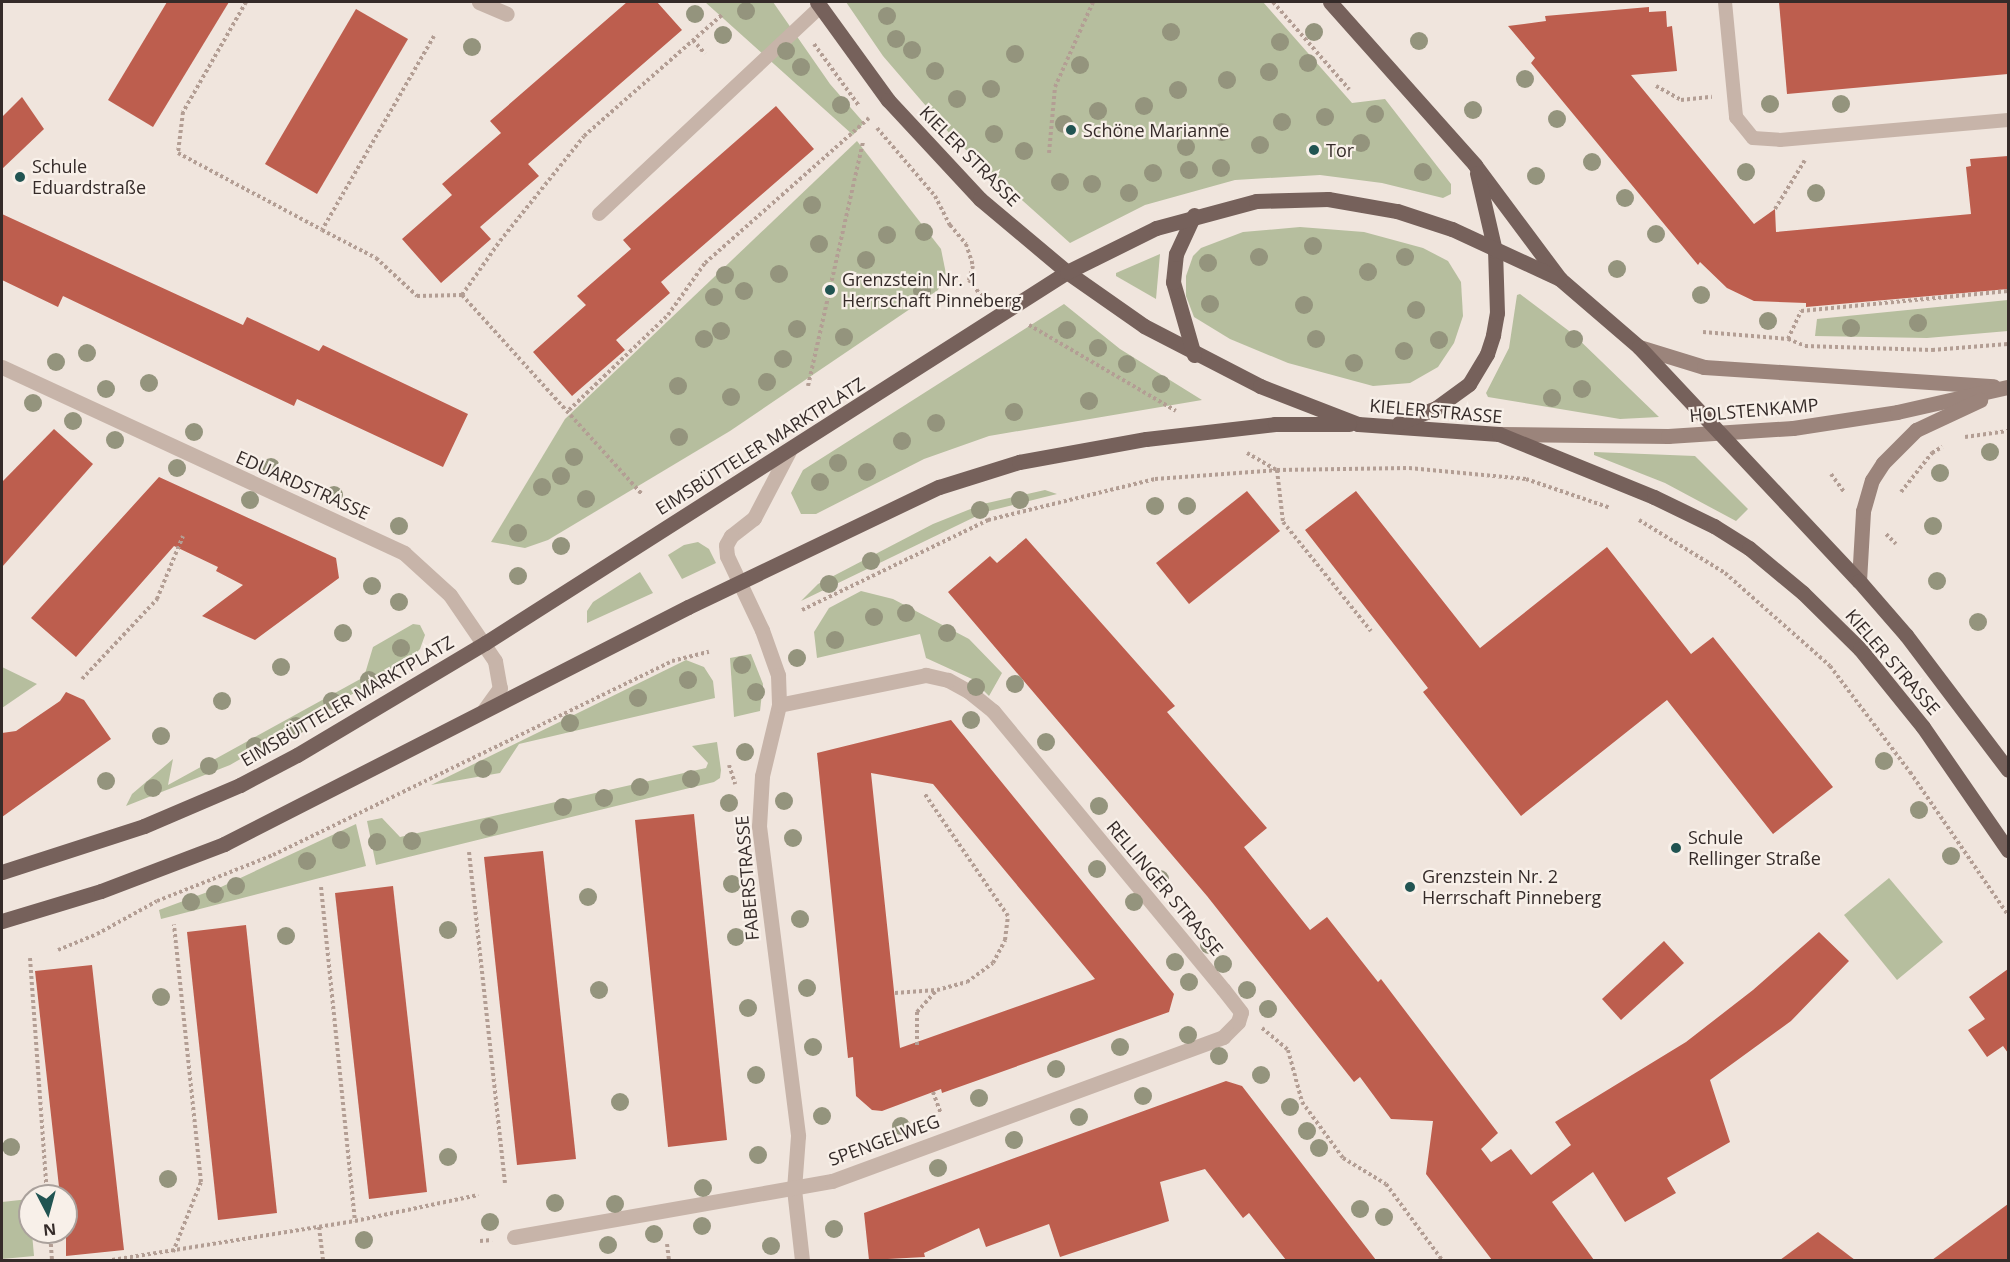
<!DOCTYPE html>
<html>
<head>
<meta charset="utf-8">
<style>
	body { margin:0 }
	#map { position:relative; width:2010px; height:1262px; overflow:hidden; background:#f0e5dd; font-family:"Open Sans",sans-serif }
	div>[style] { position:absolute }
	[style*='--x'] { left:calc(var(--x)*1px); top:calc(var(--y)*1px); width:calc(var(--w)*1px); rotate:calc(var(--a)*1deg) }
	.green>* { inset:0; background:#b6be9e }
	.building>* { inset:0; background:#bd5e4e }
	.path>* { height:4px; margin-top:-2px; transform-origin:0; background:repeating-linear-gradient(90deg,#b39e94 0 3px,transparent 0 6px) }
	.service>* { height:14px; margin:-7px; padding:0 7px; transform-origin:7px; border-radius:7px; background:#c7b4a9 }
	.minor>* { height:15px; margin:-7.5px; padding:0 7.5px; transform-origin:7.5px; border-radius:7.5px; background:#c7b4a9 }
	.secondary>* { height:15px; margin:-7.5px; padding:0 7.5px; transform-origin:7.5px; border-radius:7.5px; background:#9b847b }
	.primary>* { height:15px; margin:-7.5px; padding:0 7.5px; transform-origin:7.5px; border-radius:7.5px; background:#76615b }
	.trees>* { width:18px; height:18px; margin:-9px; border-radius:50%; background:#94947d }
	.dots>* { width:16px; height:16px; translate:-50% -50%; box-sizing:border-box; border:3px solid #f8f0e9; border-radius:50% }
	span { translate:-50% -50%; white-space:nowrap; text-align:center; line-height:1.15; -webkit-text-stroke:4.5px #f8f0e9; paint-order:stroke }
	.poi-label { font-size:18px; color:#352b29 }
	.left { translate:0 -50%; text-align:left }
	.street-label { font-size:18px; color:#352b29 }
	.frame { position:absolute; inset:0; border:3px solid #352b29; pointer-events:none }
	.north { position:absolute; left:18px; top:1184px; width:60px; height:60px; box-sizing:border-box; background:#f8f0e9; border:2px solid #aaa19c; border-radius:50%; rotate:174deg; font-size:16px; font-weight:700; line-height:24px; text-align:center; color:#352b29 }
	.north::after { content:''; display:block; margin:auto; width:21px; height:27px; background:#215452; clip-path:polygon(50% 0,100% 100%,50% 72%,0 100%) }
</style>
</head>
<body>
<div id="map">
	<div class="green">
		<div style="clip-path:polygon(705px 2px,773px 2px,830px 84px,864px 123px,853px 135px)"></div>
		<div style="clip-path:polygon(846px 2px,1263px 2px,1352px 103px,1385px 99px,1451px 184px,1451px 194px,1443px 198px,1382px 183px,1320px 175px,1235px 180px,1145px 205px,1070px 243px,956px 141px,883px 56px)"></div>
		<div style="clip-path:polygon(857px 141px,941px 249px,946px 274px,938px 290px,730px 431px,548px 540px,525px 548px,491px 542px,565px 419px)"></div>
		<div style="clip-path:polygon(1300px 227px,1364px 232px,1423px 248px,1448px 261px,1461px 282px,1463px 316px,1454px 343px,1438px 367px,1410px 383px,1373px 386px,1288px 363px,1230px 339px,1194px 317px,1186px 296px,1186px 276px,1193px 256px,1201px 248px,1243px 232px)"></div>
		<div style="clip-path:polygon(1160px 254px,1156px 299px,1116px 276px,1116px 273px)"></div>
		<div style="clip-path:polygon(1520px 294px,1573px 334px,1659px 417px,1620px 419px,1488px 397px,1486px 393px,1509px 348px,1517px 295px)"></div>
		<div style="clip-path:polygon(2008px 300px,2008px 331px,1927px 338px,1815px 336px,1817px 319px)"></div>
		<div style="clip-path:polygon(1064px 304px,1120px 349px,1202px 400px,989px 436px,924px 459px,816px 514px,801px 514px,791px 493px,803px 470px)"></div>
		<div style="clip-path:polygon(1594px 452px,1695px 456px,1748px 509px,1736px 521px,1665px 483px,1594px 455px)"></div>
		<div style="clip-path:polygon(1045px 490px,1057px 494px,985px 512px,801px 601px,818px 584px,933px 524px,983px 504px)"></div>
		<div style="clip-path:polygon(698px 542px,709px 549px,716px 563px,682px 579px,668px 555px,684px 545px)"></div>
		<div style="clip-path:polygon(640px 572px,653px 593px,587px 623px,587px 611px,593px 602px)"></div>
		<div style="clip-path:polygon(861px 591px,893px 599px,969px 639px,1002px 673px,989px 696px,972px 679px,926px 658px,920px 634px,817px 658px,814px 632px,829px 608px)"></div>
		<div style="clip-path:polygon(413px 624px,420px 625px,425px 635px,420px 649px,406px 663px,230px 765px,126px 806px,132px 794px,173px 759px,168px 785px,364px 677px,373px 647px)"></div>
		<div style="clip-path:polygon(751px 654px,763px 684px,760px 711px,734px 717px,730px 658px)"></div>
		<div style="clip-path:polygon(686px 660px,704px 667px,713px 681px,715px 698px,519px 744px,500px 773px,431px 785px)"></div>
		<div style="clip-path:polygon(2px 667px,37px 684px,2px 708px)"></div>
		<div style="clip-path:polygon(717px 742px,721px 770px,720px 778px,714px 782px,376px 865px,367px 821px,382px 818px,400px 837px,706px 768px,708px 763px,692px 746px)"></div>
		<div style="clip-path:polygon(356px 824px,366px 866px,161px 919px,159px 910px,221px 887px)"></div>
		<div style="clip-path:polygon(1889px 878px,1943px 942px,1897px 980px,1844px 915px)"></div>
		<div style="clip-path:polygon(29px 1199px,34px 1256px,2px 1259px,2px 1202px)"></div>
	</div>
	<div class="building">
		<div style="clip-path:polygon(167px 2px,229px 2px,153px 127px,108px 100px)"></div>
		<div style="clip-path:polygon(627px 2px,657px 2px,682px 30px,528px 164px,539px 176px,480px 227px,491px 239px,441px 283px,402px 239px,452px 195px,442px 184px,501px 133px,490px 121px)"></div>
		<div style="clip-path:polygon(1779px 2px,2008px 2px,2008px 74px,1787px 94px)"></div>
		<div style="clip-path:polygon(1649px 7px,1649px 12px,1666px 11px,1667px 27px,1672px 26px,1677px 71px,1631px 75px,1754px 224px,1775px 209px,1776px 232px,1971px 214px,1966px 167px,1971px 166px,1970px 159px,2008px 156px,2008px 289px,1806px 307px,1806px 303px,1754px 301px,1727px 288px,1700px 262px,1698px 265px,1531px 63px,1535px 58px,1508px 26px,1546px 21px,1545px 16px)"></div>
		<div style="clip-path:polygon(356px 9px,408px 39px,317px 194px,265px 164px)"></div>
		<div style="clip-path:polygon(22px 97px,44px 129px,2px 169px,2px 117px)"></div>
		<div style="clip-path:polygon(776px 106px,814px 149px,661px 282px,670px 293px,616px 340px,625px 350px,572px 396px,533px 352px,586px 305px,577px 296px,631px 249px,623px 240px)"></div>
		<div style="clip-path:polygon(2px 214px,243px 325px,247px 317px,319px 351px,323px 345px,468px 414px,443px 467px,297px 399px,294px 406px,63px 296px,58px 307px,2px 280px)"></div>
		<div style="clip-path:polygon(54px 429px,93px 464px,2px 567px,2px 482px)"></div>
		<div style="clip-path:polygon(159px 477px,336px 558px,339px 578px,255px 640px,202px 616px,243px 585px,216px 571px,218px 567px,174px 546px,76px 657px,31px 618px)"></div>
		<div style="clip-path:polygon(1247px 491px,1280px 531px,1189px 604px,1156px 563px)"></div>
		<div style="clip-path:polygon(1356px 491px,1480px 648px,1607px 547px,1691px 654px,1713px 637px,1833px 787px,1773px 834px,1667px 700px,1521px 816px,1423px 692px,1428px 688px,1305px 530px)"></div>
		<div style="clip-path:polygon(1026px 538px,1175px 706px,1167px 712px,1267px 828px,1244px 847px,1310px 930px,1327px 917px,1378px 982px,1381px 979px,1498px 1133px,1481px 1149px,1491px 1162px,1511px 1149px,1531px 1175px,1571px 1145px,1555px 1122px,1686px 1042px,1753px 990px,1819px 932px,1849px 961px,1791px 1021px,1710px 1080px,1730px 1142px,1667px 1178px,1676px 1193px,1625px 1222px,1593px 1172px,1552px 1202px,1594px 1260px,1492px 1260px,1426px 1174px,1433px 1121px,1391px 1119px,1360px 1077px,1354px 1082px,1207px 896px,948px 592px,990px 556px,997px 563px)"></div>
		<div style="clip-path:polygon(66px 692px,84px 700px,111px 739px,2px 817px,2px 733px,16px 731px,60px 701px)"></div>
		<div style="clip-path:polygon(evenodd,951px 720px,1174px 994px,1169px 1012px,942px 1093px,941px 1089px,882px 1111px,872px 1110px,856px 1096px,853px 1057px,848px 1058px,817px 753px,951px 720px,871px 773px,933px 784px,1095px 979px,900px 1048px,871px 773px)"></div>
		<div style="clip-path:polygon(694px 814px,727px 1140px,668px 1147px,635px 820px)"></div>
		<div style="clip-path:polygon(543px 851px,576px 1159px,517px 1165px,484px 857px)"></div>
		<div style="clip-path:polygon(393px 886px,427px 1192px,369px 1199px,335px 893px)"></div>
		<div style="clip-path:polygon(246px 925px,277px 1213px,218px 1220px,187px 932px)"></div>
		<div style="clip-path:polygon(1664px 941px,1684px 963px,1621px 1020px,1602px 999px)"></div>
		<div style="clip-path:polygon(92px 965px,124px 1250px,66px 1256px,66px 1196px,60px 1196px,35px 971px)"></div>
		<div style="clip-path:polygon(2008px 969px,2008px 1053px,2003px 1046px,1987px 1057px,1968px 1030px,1985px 1019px,1969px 997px)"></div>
		<div style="clip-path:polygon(1226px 1081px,1242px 1086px,1376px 1260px,1286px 1260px,1249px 1213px,1243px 1218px,1205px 1169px,1160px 1182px,1169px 1221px,1060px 1257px,1049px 1224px,986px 1247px,979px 1228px,924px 1253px,925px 1257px,869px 1260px,864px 1213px)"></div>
		<div style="clip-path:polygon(2008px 1204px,2008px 1260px,1932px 1260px)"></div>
		<div style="clip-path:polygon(1818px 1232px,1855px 1260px,1780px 1260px)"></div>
	</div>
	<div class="path">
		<div style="--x:246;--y:2;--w:127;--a:119.8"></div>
		<div style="--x:183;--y:112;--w:41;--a:97"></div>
		<div style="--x:178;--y:153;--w:163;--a:28.1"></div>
		<div style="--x:1273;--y:2;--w:116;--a:48.9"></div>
		<div style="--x:434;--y:36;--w:224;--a:120"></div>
		<div style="--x:322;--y:230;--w:61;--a:27.4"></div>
		<div style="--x:376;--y:258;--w:56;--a:42.8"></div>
		<div style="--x:417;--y:296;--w:45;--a:-1.3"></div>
		<div style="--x:462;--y:295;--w:268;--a:47.9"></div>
		<div style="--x:693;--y:40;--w:18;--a:49"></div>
		<div style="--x:814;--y:44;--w:77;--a:54"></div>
		<div style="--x:1656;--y:86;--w:29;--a:29"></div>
		<div style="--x:1681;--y:100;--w:31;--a:-6"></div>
		<div style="--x:877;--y:128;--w:89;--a:49.5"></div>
		<div style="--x:935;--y:196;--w:33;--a:63"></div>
		<div style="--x:950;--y:225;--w:25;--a:50"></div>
		<div style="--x:966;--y:244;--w:23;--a:72"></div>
		<div style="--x:973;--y:266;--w:15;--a:106"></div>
		<div style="--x:969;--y:280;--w:24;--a:52"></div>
		<div style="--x:1049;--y:153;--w:66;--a:-84.8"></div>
		<div style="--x:1055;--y:87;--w:93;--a:-65.9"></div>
		<div style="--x:1775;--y:209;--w:57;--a:-58.5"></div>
		<div style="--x:462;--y:295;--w:66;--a:-54.9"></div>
		<div style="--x:500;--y:241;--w:134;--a:-51.3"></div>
		<div style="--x:584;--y:136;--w:185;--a:-41.3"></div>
		<div style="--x:1029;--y:325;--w:170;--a:30.3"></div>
		<div style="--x:1703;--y:332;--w:85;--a:4.7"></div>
		<div style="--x:1788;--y:339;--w:18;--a:22"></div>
		<div style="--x:1805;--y:346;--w:127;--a:1.8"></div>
		<div style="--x:1932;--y:350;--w:76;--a:-4.5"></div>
		<div style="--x:1788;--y:339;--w:31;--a:-65"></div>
		<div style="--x:1801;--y:311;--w:208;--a:-5.5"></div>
		<div style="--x:808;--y:386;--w:251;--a:-77.3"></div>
		<div style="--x:569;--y:410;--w:137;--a:-43.8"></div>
		<div style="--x:668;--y:315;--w:64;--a:-54.6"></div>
		<div style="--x:705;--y:263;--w:219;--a:-41.5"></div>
		<div style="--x:1965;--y:437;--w:43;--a:-7.9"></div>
		<div style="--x:1247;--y:453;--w:34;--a:30"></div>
		<div style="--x:1277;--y:470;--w:52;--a:83.4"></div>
		<div style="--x:1283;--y:522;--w:140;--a:51.1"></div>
		<div style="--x:1831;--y:474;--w:22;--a:54"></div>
		<div style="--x:1901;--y:492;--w:50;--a:-51.5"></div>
		<div style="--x:1932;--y:453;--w:12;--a:-31"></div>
		<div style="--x:1639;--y:520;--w:101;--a:31.6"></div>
		<div style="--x:1725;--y:573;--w:140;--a:41.5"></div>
		<div style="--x:1830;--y:666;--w:133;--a:53"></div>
		<div style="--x:1910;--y:772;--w:173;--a:55.6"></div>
		<div style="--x:1886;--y:534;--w:14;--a:45"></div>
		<div style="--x:802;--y:610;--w:207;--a:-25.8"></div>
		<div style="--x:988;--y:520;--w:172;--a:-13.8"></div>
		<div style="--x:1155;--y:479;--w:122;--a:-4.2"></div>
		<div style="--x:1277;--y:470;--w:132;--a:-0.9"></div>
		<div style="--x:1409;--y:468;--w:118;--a:5.4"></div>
		<div style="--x:1526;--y:479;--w:89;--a:19"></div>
		<div style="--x:82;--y:679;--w:110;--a:-46.8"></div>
		<div style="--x:157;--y:599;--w:68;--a:-67.6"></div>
		<div style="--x:729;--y:765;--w:20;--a:72"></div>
		<div style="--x:469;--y:852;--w:333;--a:83.8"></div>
		<div style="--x:321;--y:887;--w:336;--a:84.2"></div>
		<div style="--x:58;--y:950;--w:42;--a:-22.3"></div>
		<div style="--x:97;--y:934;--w:68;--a:-28.8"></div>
		<div style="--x:157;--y:901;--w:125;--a:-21.6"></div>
		<div style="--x:273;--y:855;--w:444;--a:-25.9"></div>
		<div style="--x:672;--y:661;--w:38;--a:-14"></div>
		<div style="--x:30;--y:958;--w:239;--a:85.9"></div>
		<div style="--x:895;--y:993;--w:41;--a:-4.2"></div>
		<div style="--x:1262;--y:1028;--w:34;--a:40"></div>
		<div style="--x:1288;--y:1050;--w:54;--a:74.9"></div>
		<div style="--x:1302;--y:1102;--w:69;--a:53.8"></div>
		<div style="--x:1343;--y:1158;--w:50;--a:31.2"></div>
		<div style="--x:1386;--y:1184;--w:94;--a:53.6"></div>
		<div style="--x:917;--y:1045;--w:33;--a:-90"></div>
		<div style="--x:917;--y:1012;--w:30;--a:-48"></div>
		<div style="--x:937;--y:990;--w:31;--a:-15"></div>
		<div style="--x:967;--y:982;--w:32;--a:-36"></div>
		<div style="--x:993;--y:963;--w:26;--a:-62"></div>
		<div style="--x:1005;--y:940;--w:24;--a:-83"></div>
		<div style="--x:1008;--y:916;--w:149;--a:-124.3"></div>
		<div style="--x:933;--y:1092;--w:23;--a:70"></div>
		<div style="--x:319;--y:1227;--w:33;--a:83"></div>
		<div style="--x:50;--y:1232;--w:28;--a:86"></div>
		<div style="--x:480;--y:1241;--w:12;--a:-5"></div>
		<div style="--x:667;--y:1244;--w:16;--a:83"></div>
		<div style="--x:173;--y:1252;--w:75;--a:-68.2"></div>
		<div style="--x:201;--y:1182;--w:259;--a:-96"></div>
		<div style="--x:112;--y:1260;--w:246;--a:-9.1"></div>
		<div style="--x:355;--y:1221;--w:126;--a:-11.9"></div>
	</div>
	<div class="service">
		<div style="--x:1725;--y:2;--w:116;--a:84.5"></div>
		<div style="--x:1736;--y:117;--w:27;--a:51"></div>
		<div style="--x:1753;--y:138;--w:27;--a:4"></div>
		<div style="--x:1780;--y:140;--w:229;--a:-5"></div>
		<div style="--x:599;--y:214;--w:303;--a:-43.1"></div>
	</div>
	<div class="minor">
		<div style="--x:479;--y:2;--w:30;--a:23"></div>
		<div style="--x:2;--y:367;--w:443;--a:24.8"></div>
		<div style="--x:404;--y:553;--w:62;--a:42.4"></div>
		<div style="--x:450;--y:595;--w:80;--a:55.7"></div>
		<div style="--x:495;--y:661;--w:27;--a:80"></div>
		<div style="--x:500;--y:688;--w:27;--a:126"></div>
		<div style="--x:789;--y:451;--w:76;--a:117.6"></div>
		<div style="--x:754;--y:518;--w:29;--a:142"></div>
		<div style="--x:731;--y:536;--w:10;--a:119"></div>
		<div style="--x:726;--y:545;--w:11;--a:85"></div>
		<div style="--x:727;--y:556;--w:82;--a:64.7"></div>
		<div style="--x:762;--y:630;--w:48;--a:70.4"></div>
		<div style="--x:778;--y:675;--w:30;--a:88"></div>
		<div style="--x:779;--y:705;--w:73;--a:103.5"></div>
		<div style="--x:762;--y:776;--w:50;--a:93.4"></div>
		<div style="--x:759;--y:826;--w:312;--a:82.8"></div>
		<div style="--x:798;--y:1136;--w:53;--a:94.3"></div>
		<div style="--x:794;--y:1189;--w:71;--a:83.6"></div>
		<div style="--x:514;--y:1237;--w:323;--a:-10"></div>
		<div style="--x:832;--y:1181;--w:417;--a:-20.2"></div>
		<div style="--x:1223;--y:1037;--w:21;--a:-45"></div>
		<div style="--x:1238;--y:1022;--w:10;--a:-73"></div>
		<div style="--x:1241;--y:1012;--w:29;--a:-128"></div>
		<div style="--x:1223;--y:989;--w:361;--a:-129.6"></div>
		<div style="--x:993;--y:711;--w:32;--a:-141"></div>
		<div style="--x:968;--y:691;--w:23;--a:-151"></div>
		<div style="--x:948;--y:680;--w:23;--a:-167"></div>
		<div style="--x:926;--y:675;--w:150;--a:168.5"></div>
	</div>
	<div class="secondary">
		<div style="--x:1639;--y:347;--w:68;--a:17.1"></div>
		<div style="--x:1704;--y:367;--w:290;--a:3.8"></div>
		<div style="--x:1499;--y:434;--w:169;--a:0.7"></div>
		<div style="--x:1668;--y:436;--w:125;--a:-3.7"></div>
		<div style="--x:1793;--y:428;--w:105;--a:-8.7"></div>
		<div style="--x:1897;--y:412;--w:114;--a:-12.7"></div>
		<div style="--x:1859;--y:581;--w:70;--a:-86.7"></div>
		<div style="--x:1863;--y:511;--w:32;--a:-74"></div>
		<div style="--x:1872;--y:480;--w:20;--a:-57"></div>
		<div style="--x:1883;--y:463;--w:47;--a:-45"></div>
		<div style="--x:1916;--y:430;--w:71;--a:-25.1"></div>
	</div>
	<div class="primary">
		<div style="--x:817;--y:2;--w:121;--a:54.1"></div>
		<div style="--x:888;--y:100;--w:135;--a:47.1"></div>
		<div style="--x:980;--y:199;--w:114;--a:40"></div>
		<div style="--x:1067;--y:272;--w:94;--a:35"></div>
		<div style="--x:1144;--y:326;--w:131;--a:27.3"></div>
		<div style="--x:1260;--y:386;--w:105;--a:21.2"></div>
		<div style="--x:1358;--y:424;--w:141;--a:4.1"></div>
		<div style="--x:1499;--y:434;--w:167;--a:22.1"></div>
		<div style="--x:1654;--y:497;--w:67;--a:25.8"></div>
		<div style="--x:1714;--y:526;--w:41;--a:32.2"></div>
		<div style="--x:1749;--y:548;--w:70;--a:39.8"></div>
		<div style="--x:1803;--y:593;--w:80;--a:44.5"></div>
		<div style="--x:1860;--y:649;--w:100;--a:51.1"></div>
		<div style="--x:1923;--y:727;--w:150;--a:55.4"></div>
		<div style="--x:1330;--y:2;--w:218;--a:48.3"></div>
		<div style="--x:1475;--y:165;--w:142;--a:53.3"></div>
		<div style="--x:1560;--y:279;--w:104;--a:40.7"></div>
		<div style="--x:1639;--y:347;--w:321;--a:46.8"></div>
		<div style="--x:1859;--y:581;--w:72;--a:49"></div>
		<div style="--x:1906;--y:635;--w:169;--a:52.9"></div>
		<div style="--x:1194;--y:355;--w:76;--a:-106"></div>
		<div style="--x:1173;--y:282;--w:28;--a:-84"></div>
		<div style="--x:1176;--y:254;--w:43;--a:-65.2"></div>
		<div style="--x:1399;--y:423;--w:40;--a:-22"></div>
		<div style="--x:1436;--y:408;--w:41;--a:-36"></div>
		<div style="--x:1469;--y:384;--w:35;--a:-59"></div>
		<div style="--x:1487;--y:354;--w:20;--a:-72"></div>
		<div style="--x:1493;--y:335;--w:22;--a:-80"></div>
		<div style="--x:1497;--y:313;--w:62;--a:-91.8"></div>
		<div style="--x:1495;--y:251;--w:80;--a:-103"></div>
		<div style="--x:2;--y:872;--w:149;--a:-17.9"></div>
		<div style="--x:144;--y:826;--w:104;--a:-23.1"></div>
		<div style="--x:240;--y:785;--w:64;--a:-27.8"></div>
		<div style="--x:297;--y:755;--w:219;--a:-30.8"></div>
		<div style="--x:485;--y:643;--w:690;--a:-32.52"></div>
		<div style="--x:1067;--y:272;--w:99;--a:-26.3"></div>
		<div style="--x:1156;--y:228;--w:104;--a:-15.1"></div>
		<div style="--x:1256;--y:201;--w:72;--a:-1.6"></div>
		<div style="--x:1328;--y:199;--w:70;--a:9.9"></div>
		<div style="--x:1397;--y:211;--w:58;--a:18.1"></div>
		<div style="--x:1452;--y:229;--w:119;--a:24.8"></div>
		<div style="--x:2;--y:921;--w:103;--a:-16.9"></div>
		<div style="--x:101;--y:891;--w:132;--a:-20.9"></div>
		<div style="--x:224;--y:844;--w:521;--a:-27.06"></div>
		<div style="--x:688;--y:607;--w:278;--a:-25.6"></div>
		<div style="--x:939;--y:487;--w:84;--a:-17.4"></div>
		<div style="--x:1019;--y:462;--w:129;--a:-10.3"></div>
		<div style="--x:1146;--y:439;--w:130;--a:-6.6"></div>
		<div style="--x:1275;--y:424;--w:74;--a:0"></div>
	</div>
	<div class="trees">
		<div style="left:746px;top:11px"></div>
		<div style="left:695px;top:14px"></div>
		<div style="left:887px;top:16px"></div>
		<div style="left:1171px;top:32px"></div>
		<div style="left:1314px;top:32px"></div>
		<div style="left:723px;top:35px"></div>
		<div style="left:896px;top:39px"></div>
		<div style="left:1419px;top:41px"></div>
		<div style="left:1280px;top:42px"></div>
		<div style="left:472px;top:47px"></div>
		<div style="left:912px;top:50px"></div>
		<div style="left:786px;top:51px"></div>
		<div style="left:1015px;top:54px"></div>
		<div style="left:1308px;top:63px"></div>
		<div style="left:1080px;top:65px"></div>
		<div style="left:801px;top:67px"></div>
		<div style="left:935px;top:71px"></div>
		<div style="left:1269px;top:72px"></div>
		<div style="left:1525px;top:79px"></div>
		<div style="left:1227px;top:80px"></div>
		<div style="left:991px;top:89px"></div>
		<div style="left:1178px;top:90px"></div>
		<div style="left:957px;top:99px"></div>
		<div style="left:1770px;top:104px"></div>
		<div style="left:1841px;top:104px"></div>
		<div style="left:841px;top:105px"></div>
		<div style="left:1144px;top:106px"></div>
		<div style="left:1473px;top:110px"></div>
		<div style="left:1098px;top:111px"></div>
		<div style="left:1375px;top:114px"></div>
		<div style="left:1325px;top:117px"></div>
		<div style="left:1557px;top:119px"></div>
		<div style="left:1282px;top:122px"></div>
		<div style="left:1064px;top:124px"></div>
		<div style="left:1222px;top:132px"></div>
		<div style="left:994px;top:134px"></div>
		<div style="left:1361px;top:143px"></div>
		<div style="left:1260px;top:145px"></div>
		<div style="left:1186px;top:147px"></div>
		<div style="left:1024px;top:151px"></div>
		<div style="left:1592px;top:162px"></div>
		<div style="left:1221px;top:168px"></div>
		<div style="left:1189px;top:170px"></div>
		<div style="left:1423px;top:172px"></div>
		<div style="left:1746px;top:172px"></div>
		<div style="left:1153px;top:173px"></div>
		<div style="left:1536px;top:176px"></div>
		<div style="left:1060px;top:182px"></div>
		<div style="left:1092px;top:184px"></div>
		<div style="left:1129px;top:193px"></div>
		<div style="left:1816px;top:193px"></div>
		<div style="left:1625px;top:198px"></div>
		<div style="left:812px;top:205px"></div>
		<div style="left:924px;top:232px"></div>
		<div style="left:1656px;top:234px"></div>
		<div style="left:887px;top:235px"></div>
		<div style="left:819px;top:244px"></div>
		<div style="left:1313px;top:246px"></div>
		<div style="left:1259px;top:257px"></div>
		<div style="left:1405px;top:257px"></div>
		<div style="left:866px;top:260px"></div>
		<div style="left:1208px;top:263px"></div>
		<div style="left:1617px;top:269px"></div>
		<div style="left:1368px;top:272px"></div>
		<div style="left:779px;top:274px"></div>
		<div style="left:725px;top:275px"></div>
		<div style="left:744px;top:291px"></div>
		<div style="left:922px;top:291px"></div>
		<div style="left:1701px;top:295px"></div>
		<div style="left:714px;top:297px"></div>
		<div style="left:1210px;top:304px"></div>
		<div style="left:1304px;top:305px"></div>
		<div style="left:1416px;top:310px"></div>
		<div style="left:1768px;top:321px"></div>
		<div style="left:1918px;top:323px"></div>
		<div style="left:1851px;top:328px"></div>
		<div style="left:797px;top:329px"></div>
		<div style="left:1067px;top:330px"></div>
		<div style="left:721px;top:331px"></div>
		<div style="left:844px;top:337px"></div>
		<div style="left:704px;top:339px"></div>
		<div style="left:1316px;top:339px"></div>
		<div style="left:1574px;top:339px"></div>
		<div style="left:1439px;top:340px"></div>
		<div style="left:1098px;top:348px"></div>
		<div style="left:1404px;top:351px"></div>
		<div style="left:87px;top:353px"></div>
		<div style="left:783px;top:359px"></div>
		<div style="left:56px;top:362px"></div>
		<div style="left:1354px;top:363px"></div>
		<div style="left:1127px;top:364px"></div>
		<div style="left:767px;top:382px"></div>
		<div style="left:149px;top:383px"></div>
		<div style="left:1161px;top:384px"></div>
		<div style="left:678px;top:386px"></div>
		<div style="left:106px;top:389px"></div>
		<div style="left:1582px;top:389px"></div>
		<div style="left:731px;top:397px"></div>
		<div style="left:1552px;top:398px"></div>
		<div style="left:1089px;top:401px"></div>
		<div style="left:33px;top:403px"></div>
		<div style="left:1014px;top:412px"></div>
		<div style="left:73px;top:421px"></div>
		<div style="left:936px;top:423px"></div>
		<div style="left:194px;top:432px"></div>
		<div style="left:679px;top:437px"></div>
		<div style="left:115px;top:440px"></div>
		<div style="left:902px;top:441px"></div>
		<div style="left:1990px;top:452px"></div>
		<div style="left:574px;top:457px"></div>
		<div style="left:838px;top:463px"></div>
		<div style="left:271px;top:467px"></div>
		<div style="left:177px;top:468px"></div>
		<div style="left:867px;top:472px"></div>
		<div style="left:1940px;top:473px"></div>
		<div style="left:561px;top:476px"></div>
		<div style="left:820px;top:482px"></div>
		<div style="left:542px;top:487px"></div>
		<div style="left:334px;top:495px"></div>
		<div style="left:586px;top:499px"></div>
		<div style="left:250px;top:500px"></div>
		<div style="left:1020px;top:500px"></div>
		<div style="left:1155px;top:506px"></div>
		<div style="left:1187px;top:506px"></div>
		<div style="left:980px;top:510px"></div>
		<div style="left:399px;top:526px"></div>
		<div style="left:1933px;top:526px"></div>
		<div style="left:518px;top:533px"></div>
		<div style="left:561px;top:546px"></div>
		<div style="left:871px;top:561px"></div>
		<div style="left:518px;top:576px"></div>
		<div style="left:1937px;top:581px"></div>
		<div style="left:829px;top:584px"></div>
		<div style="left:372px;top:586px"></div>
		<div style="left:399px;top:602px"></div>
		<div style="left:906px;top:613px"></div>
		<div style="left:874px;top:617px"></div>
		<div style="left:1978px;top:622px"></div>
		<div style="left:343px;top:633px"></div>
		<div style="left:947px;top:633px"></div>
		<div style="left:835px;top:640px"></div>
		<div style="left:401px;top:648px"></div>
		<div style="left:797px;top:658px"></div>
		<div style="left:742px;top:665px"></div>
		<div style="left:281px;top:667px"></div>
		<div style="left:369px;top:680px"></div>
		<div style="left:688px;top:680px"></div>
		<div style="left:1015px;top:684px"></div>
		<div style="left:976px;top:687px"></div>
		<div style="left:756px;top:692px"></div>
		<div style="left:638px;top:698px"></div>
		<div style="left:222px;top:701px"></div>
		<div style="left:332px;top:701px"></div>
		<div style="left:971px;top:720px"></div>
		<div style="left:570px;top:723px"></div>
		<div style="left:296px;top:726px"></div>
		<div style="left:161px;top:736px"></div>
		<div style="left:1046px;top:742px"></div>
		<div style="left:255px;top:746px"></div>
		<div style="left:745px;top:752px"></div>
		<div style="left:1884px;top:761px"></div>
		<div style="left:209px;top:766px"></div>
		<div style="left:483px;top:769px"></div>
		<div style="left:691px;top:779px"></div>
		<div style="left:106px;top:781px"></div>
		<div style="left:640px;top:787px"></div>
		<div style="left:153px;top:788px"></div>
		<div style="left:604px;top:798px"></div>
		<div style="left:784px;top:801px"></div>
		<div style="left:729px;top:803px"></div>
		<div style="left:1099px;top:806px"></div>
		<div style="left:563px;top:807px"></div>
		<div style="left:1919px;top:810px"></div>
		<div style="left:489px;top:827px"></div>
		<div style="left:793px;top:838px"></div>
		<div style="left:341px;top:840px"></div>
		<div style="left:412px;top:841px"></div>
		<div style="left:377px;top:842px"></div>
		<div style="left:1951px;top:856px"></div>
		<div style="left:307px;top:861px"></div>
		<div style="left:1097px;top:869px"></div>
		<div style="left:1160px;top:879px"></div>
		<div style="left:732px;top:884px"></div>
		<div style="left:236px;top:886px"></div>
		<div style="left:215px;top:894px"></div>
		<div style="left:588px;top:897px"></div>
		<div style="left:191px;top:902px"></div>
		<div style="left:1134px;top:902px"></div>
		<div style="left:800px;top:919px"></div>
		<div style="left:448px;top:930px"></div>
		<div style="left:286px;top:936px"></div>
		<div style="left:736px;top:937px"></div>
		<div style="left:1209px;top:945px"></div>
		<div style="left:1175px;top:962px"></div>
		<div style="left:1223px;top:964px"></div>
		<div style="left:1189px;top:982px"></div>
		<div style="left:807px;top:988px"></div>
		<div style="left:599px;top:990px"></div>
		<div style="left:1247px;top:990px"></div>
		<div style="left:161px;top:997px"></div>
		<div style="left:748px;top:1008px"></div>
		<div style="left:1268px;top:1009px"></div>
		<div style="left:1188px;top:1035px"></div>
		<div style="left:813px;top:1047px"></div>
		<div style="left:1120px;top:1047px"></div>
		<div style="left:1219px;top:1056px"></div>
		<div style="left:1056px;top:1069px"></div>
		<div style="left:756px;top:1075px"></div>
		<div style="left:1261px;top:1075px"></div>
		<div style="left:1143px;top:1096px"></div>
		<div style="left:979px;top:1098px"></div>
		<div style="left:620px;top:1102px"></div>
		<div style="left:1290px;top:1107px"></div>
		<div style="left:822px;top:1116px"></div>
		<div style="left:1079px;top:1117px"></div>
		<div style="left:901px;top:1126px"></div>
		<div style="left:1307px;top:1131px"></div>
		<div style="left:1014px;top:1140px"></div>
		<div style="left:11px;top:1147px"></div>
		<div style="left:1319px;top:1148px"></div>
		<div style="left:758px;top:1155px"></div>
		<div style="left:448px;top:1157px"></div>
		<div style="left:938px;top:1168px"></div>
		<div style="left:168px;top:1179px"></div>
		<div style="left:703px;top:1188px"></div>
		<div style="left:555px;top:1203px"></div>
		<div style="left:615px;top:1204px"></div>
		<div style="left:1360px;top:1209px"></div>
		<div style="left:1384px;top:1217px"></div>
		<div style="left:490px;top:1222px"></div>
		<div style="left:702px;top:1226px"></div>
		<div style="left:834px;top:1229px"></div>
		<div style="left:654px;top:1234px"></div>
		<div style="left:364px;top:1240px"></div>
		<div style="left:608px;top:1245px"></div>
		<div style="left:771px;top:1246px"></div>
	</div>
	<div class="dots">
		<div style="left:1071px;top:130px;background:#215452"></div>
		<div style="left:1314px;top:150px;background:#215452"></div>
		<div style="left:20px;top:177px;background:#215452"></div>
		<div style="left:830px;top:290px;background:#215452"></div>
		<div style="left:1676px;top:848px;background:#215452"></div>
		<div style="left:1410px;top:887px;background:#215452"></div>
	</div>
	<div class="poi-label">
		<span class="left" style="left:1083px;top:130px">Schöne Marianne</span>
		<span class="left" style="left:1326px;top:150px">Tor</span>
		<span class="left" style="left:32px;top:177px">Schule<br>Eduardstraße</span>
		<span class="left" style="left:842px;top:290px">Grenzstein Nr. 1<br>Herrschaft Pinneberg</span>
		<span class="left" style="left:1688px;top:848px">Schule<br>Rellinger Straße</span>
		<span class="left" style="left:1422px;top:887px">Grenzstein Nr. 2<br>Herrschaft Pinneberg</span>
	</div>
	<div class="street-label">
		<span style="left:970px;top:156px;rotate:45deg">KIELER STRASSE</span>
		<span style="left:1754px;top:410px;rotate:-5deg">HOLSTENKAMP</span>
		<span style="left:1436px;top:411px;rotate:5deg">KIELER STRASSE</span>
		<span style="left:760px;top:446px;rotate:-32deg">EIMSBÜTTELER MARKTPLATZ</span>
		<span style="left:303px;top:485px;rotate:24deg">EDUARDSTRASSE</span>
		<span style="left:1893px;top:662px;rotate:49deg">KIELER STRASSE</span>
		<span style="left:347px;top:701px;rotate:-30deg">EIMSBÜTTELER MARKTPLATZ</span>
		<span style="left:747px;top:878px;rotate:-95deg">FABERSTRASSE</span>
		<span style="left:1165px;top:888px;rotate:50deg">RELLINGER STRASSE</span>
		<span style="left:884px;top:1140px;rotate:-20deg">SPENGELWEG</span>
	</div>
	<div class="frame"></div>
	<div class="north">N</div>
</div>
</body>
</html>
